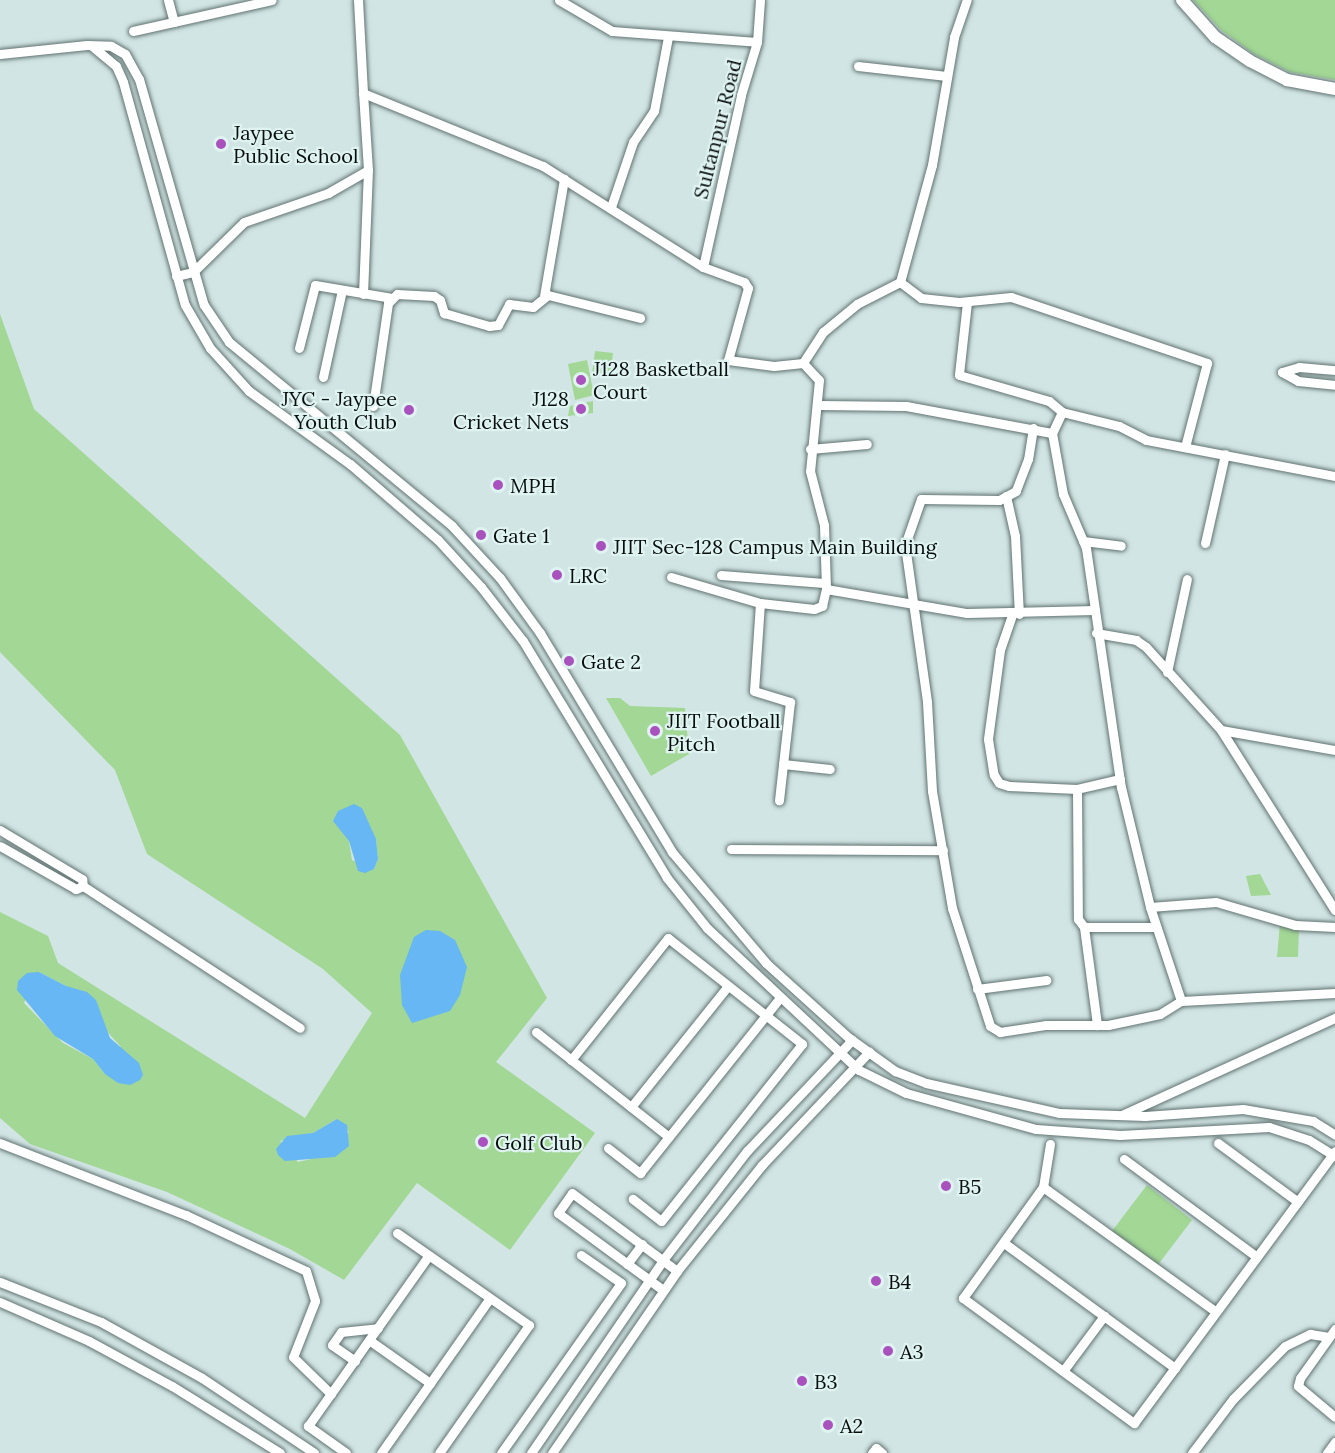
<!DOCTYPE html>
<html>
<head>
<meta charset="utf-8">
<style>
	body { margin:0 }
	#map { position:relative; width:1335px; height:1453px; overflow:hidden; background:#d1e5e4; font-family:Lora,serif }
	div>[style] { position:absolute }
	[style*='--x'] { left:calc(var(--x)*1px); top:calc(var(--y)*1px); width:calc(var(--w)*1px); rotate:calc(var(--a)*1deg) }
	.green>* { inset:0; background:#a2d795 }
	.water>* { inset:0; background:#66b7f3 }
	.roads { filter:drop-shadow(0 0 2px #617371) drop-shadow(0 0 2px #617371) }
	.minor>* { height:9px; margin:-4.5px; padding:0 4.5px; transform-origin:4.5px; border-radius:4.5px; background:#fff }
	.secondary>* { height:12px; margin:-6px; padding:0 6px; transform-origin:6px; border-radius:6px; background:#fff }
	.dots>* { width:16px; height:16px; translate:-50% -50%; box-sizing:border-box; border:3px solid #dff3f1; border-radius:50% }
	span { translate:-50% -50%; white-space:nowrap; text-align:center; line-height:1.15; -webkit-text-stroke:4.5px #dff3f1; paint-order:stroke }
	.street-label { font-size:20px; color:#080e0e }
	.poi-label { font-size:20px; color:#080e0e }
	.left { translate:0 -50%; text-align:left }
	.right { translate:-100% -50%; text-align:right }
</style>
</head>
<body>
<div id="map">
	<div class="green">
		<div style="clip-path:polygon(1193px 0,1335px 0,1335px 80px,1290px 72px,1254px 54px,1221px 30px)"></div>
		<div style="clip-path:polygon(evenodd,0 314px,34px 409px,400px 735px,547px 998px,496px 1062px,595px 1133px,510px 1250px,417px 1183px,344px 1280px,290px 1249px,167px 1192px,30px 1144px,0 1118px,0 912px,48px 936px,58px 963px,305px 1118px,372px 1013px,323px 969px,147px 854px,115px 770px,0 652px,0 314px,376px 839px,378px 859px,374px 869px,352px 860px,349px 841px,376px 839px,0 314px,39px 972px,66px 986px,121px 1047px,105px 1074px,93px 1059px,63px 1043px,24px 1003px,39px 972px,0 314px,337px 1119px,349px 1132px,311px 1159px,298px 1162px,280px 1141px,313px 1133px,337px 1119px)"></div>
		<div style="clip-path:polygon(595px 351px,613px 353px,610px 378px,592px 374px)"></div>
		<div style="clip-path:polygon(587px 360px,594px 395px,575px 400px,568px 364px)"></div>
		<div style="clip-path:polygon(593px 401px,593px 413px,568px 416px,570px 406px)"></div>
		<div style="clip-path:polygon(606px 698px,620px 698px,630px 706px,685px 708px,689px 754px,651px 776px)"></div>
		<div style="clip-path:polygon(1260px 874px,1271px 895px,1251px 896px,1246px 876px)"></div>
		<div style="clip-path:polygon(1280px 923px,1299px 929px,1298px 957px,1277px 957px)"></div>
		<div style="clip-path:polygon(1147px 1185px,1192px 1220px,1157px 1266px,1112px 1231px)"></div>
	</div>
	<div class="water">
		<div style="clip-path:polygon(354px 804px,362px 808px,376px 839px,378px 859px,374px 869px,365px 873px,358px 871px,349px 841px,333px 821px,338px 811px)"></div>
		<div style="clip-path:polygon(426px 930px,440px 931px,455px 940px,467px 967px,460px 995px,450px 1011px,412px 1023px,402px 1005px,400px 975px,414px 937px)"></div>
		<div style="clip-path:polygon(39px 972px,66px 986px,87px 992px,96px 1000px,110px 1038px,139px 1063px,143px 1075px,140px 1080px,130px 1085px,118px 1083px,105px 1074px,93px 1059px,55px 1036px,17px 990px,18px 981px,27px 973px)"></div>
		<div style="clip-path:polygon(337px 1119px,347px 1125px,349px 1146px,335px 1157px,285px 1161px,278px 1155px,276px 1149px,287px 1136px,313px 1133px)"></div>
	</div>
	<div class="roads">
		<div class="minor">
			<div style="--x:168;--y:0;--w:23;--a:75"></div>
			<div style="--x:358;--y:0;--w:93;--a:86.9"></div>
			<div style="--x:363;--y:93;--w:194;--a:22.1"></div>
			<div style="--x:543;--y:166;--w:189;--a:32.3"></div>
			<div style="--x:703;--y:267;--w:44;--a:20.1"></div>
			<div style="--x:744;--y:282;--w:7;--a:56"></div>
			<div style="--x:748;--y:288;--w:75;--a:105.5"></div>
			<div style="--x:728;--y:360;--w:46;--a:7.4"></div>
			<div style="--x:774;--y:366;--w:29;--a:-6"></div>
			<div style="--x:559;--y:0;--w:61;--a:30.3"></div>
			<div style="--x:612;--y:31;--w:145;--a:4.3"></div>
			<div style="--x:133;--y:31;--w:142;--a:-12.6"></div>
			<div style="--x:92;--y:46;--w:31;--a:40"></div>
			<div style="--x:116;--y:66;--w:17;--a:66"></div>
			<div style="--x:123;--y:82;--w:231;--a:74.5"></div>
			<div style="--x:185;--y:305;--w:50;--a:59.8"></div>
			<div style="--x:210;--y:348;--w:58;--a:47.8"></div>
			<div style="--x:249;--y:391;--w:125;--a:35.9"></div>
			<div style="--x:350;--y:464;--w:116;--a:40.8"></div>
			<div style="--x:438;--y:540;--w:64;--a:47.5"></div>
			<div style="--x:481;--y:587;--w:68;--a:52.1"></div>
			<div style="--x:523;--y:641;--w:277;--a:58.7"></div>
			<div style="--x:667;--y:878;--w:64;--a:51.3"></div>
			<div style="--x:707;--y:928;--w:208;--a:43.1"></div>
			<div style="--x:859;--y:1070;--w:52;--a:26.1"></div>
			<div style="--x:906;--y:1093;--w:135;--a:15.5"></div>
			<div style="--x:1036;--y:1129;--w:84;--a:4.1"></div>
			<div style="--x:1120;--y:1135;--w:149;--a:-3.1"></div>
			<div style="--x:1269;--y:1127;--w:42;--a:18"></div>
			<div style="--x:1309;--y:1140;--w:31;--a:32"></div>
			<div style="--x:0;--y:54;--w:87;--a:-5.9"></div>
			<div style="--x:87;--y:45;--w:24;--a:2"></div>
			<div style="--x:111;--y:46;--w:16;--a:30"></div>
			<div style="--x:125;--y:54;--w:29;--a:61"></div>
			<div style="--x:139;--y:79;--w:235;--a:74"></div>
			<div style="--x:204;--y:305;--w:45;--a:56"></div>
			<div style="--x:229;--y:342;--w:289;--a:39.5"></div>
			<div style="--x:452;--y:526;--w:71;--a:47.3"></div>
			<div style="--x:500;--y:578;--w:68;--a:54"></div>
			<div style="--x:540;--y:633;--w:256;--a:58.9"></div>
			<div style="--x:672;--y:852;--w:145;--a:49.7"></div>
			<div style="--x:766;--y:963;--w:112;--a:42.1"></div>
			<div style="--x:849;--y:1038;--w:57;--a:35.7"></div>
			<div style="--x:895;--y:1071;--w:33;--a:21"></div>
			<div style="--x:926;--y:1083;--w:136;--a:12.7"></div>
			<div style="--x:1059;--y:1113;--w:86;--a:2"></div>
			<div style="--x:1145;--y:1116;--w:98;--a:-4.1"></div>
			<div style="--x:1243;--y:1109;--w:71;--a:9.7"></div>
			<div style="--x:1313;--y:1121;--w:26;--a:32"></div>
			<div style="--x:858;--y:66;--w:89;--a:6.5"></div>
			<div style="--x:611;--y:207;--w:69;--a:-71.3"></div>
			<div style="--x:633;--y:142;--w:37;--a:-56"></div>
			<div style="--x:654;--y:111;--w:75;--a:-79.3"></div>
			<div style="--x:703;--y:267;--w:176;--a:-77.5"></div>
			<div style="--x:741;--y:95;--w:55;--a:-73.2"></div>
			<div style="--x:757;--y:42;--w:42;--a:-85.9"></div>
			<div style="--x:176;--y:276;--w:17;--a:-13"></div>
			<div style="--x:193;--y:272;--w:71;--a:-44.4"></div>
			<div style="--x:244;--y:222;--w:89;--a:-19"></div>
			<div style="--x:328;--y:193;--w:46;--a:-29.9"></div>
			<div style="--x:368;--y:170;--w:77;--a:-93.7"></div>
			<div style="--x:900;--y:282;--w:48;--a:152.9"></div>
			<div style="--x:857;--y:304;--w:44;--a:140.5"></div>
			<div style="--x:823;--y:332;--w:37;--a:123"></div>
			<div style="--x:803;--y:363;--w:23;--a:47"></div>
			<div style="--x:819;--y:380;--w:91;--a:95.6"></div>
			<div style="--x:810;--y:471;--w:56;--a:75.5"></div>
			<div style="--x:824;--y:525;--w:64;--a:88.2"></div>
			<div style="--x:826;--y:589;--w:143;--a:9.7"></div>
			<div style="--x:967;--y:613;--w:128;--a:-1.3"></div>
			<div style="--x:900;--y:282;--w:26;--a:37"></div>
			<div style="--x:921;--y:298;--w:38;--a:6"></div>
			<div style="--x:959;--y:302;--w:52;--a:-5.5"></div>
			<div style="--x:1011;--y:297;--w:207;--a:18.6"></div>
			<div style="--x:1207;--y:363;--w:87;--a:104.7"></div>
			<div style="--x:900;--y:282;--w:121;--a:-74.7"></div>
			<div style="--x:932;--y:165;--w:130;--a:-80.2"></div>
			<div style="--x:954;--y:37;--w:39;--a:-71"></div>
			<div style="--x:363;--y:294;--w:124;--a:-87.7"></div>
			<div style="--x:544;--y:296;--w:119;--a:-80.3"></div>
			<div style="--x:967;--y:302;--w:73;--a:96.3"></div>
			<div style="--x:959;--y:375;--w:94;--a:16.1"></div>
			<div style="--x:1049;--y:401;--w:17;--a:40"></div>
			<div style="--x:1062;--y:412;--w:59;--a:13.8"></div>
			<div style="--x:1119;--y:426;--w:30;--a:27"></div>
			<div style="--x:1146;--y:440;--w:192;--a:10.8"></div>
			<div style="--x:299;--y:348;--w:65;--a:-75.7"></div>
			<div style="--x:315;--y:285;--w:78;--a:9.6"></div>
			<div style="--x:1282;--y:372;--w:18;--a:29"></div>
			<div style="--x:1298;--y:381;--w:37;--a:6"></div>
			<div style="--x:1282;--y:372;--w:18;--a:-16"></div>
			<div style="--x:1299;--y:367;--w:36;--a:5"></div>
			<div style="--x:323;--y:377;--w:89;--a:-77.7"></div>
			<div style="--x:819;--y:405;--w:87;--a:0.7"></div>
			<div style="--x:906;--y:406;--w:148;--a:10.5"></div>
			<div style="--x:373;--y:406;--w:104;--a:-81.7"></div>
			<div style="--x:388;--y:303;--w:13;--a:-45"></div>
			<div style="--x:397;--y:294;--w:37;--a:3"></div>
			<div style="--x:434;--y:296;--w:7;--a:34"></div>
			<div style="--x:440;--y:300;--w:14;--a:73"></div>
			<div style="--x:444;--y:313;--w:47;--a:16.1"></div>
			<div style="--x:489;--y:326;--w:9;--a:-6"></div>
			<div style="--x:498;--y:325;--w:24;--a:-62"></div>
			<div style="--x:509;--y:304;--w:24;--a:7"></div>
			<div style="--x:533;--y:307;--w:19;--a:-39"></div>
			<div style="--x:548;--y:295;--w:95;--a:14"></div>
			<div style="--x:1062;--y:412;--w:23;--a:115"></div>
			<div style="--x:1052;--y:433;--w:62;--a:79.8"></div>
			<div style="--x:1063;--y:494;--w:59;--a:66.9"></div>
			<div style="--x:1086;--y:548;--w:242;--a:81.7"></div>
			<div style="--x:1121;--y:787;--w:123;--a:76.4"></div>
			<div style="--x:1150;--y:907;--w:99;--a:71.7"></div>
			<div style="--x:1033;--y:428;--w:31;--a:99"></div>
			<div style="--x:1028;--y:459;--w:34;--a:111"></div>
			<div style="--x:1016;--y:491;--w:19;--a:152"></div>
			<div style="--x:999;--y:500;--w:78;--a:-179.3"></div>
			<div style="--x:921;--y:499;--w:49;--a:109.2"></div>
			<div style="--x:905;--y:545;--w:159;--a:82"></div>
			<div style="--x:927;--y:702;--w:89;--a:86.8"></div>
			<div style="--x:932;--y:791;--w:119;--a:80.3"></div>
			<div style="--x:952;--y:908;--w:124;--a:72.1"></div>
			<div style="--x:990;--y:1026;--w:12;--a:31"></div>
			<div style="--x:1000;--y:1032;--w:47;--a:-8.7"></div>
			<div style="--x:1046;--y:1025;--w:62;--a:0"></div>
			<div style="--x:1108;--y:1025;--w:53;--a:-11.9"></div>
			<div style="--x:1160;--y:1014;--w:25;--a:-32"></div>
			<div style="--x:1181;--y:1001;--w:154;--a:-3"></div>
			<div style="--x:810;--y:449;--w:57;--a:-5"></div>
			<div style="--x:1006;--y:496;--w:41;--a:77.3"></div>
			<div style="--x:1015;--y:536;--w:78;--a:87.1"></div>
			<div style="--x:1083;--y:541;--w:38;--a:7"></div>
			<div style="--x:1205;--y:543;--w:91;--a:-77.3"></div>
			<div style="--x:721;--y:575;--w:103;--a:4.4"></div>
			<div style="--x:671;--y:577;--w:93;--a:16.3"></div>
			<div style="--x:760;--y:603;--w:54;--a:6.3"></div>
			<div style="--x:814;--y:609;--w:9;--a:-21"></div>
			<div style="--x:822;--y:606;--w:17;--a:-77"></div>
			<div style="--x:760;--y:603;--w:88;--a:93.9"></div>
			<div style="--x:754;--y:691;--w:38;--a:17"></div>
			<div style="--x:790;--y:702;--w:99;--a:96.4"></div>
			<div style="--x:1012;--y:615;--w:37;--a:109"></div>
			<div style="--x:1000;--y:650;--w:90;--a:97.7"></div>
			<div style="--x:988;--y:739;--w:36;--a:81"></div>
			<div style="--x:994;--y:775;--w:9;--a:58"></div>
			<div style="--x:999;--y:783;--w:10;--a:17"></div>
			<div style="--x:1009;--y:786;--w:68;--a:2.5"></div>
			<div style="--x:1096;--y:633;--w:41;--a:9.9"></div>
			<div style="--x:1136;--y:640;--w:12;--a:35"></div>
			<div style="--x:1146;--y:647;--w:112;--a:47.9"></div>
			<div style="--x:1221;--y:730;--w:116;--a:10"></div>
			<div style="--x:1167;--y:672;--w:95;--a:-77.9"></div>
			<div style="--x:1221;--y:730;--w:213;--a:57.7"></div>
			<div style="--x:783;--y:764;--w:47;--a:6.1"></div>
			<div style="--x:1120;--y:779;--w:44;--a:166.9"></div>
			<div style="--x:1077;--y:789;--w:130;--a:89.6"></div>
			<div style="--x:1078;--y:919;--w:10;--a:53"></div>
			<div style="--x:1084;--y:927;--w:72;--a:0"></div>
			<div style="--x:0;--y:830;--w:96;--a:30.9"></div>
			<div style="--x:82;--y:879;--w:7;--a:82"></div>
			<div style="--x:83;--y:886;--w:8;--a:157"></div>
			<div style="--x:76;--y:889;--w:87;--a:-150.5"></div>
			<div style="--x:731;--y:849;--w:212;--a:0.3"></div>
			<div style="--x:83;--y:886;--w:259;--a:33.2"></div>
			<div style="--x:1150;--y:907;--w:66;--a:-4.3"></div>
			<div style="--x:1216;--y:902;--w:82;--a:16.2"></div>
			<div style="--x:1295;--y:925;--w:40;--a:2.9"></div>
			<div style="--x:1084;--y:927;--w:99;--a:82.4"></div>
			<div style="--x:977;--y:989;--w:70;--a:-7.4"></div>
			<div style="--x:536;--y:1032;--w:169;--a:38.3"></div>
			<div style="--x:571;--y:1060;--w:156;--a:-51.5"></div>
			<div style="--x:668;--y:938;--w:171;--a:38.3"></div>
			<div style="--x:802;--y:1044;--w:226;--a:128.5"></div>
			<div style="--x:661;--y:1221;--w:36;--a:-142"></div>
			<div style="--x:631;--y:1107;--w:155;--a:-51.3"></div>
			<div style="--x:1124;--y:1114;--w:232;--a:-24.5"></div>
			<div style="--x:0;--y:1143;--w:199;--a:21.2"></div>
			<div style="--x:186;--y:1215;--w:132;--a:25"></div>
			<div style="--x:306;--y:1271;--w:31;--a:73"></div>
			<div style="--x:315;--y:1301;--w:60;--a:111.4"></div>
			<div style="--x:293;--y:1357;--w:53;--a:44.2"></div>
			<div style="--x:1218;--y:1143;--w:99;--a:36.4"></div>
			<div style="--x:1050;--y:1144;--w:44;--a:99.2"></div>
			<div style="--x:1043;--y:1187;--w:137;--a:125.8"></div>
			<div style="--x:963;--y:1298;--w:212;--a:36.2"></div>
			<div style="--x:1134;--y:1423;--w:338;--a:-53.5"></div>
			<div style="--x:608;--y:1148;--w:41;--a:38"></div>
			<div style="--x:640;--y:1173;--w:223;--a:-51.4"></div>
			<div style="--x:1124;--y:1159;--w:165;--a:36.4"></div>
			<div style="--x:1043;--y:1187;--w:213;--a:35.8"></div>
			<div style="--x:397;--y:1233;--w:161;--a:34.9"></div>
			<div style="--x:529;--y:1325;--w:156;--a:125.1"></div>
			<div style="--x:1004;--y:1243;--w:212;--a:36.2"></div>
			<div style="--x:627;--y:1264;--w:25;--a:-53"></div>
			<div style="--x:0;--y:1282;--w:109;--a:21.6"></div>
			<div style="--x:101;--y:1322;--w:115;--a:29"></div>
			<div style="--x:202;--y:1378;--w:135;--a:33.8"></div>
			<div style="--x:663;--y:1290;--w:130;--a:-143.7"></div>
			<div style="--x:558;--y:1213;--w:24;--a:-55"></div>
			<div style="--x:572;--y:1193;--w:131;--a:36.6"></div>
			<div style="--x:0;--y:1302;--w:97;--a:23.7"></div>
			<div style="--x:89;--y:1341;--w:94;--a:28.5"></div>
			<div style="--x:172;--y:1386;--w:127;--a:31.8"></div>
			<div style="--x:1335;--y:1329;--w:60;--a:125.5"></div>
			<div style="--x:1300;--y:1378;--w:8;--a:104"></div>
			<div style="--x:1298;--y:1386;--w:48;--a:40"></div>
			<div style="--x:369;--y:1340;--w:75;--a:35.2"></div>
			<div style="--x:355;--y:1361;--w:28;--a:-145"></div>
			<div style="--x:332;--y:1345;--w:16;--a:-55"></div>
			<div style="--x:341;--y:1332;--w:37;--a:-6"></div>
			<div style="--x:1063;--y:1371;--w:69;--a:-53.3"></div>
			<div style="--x:346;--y:1453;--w:47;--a:-144.6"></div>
			<div style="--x:308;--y:1426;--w:209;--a:-54.7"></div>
			<div style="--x:381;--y:1453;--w:189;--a:-54.9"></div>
			<div style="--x:501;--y:1453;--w:208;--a:-54.8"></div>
			<div style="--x:621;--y:1283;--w:49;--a:-145"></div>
			<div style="--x:531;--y:1453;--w:234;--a:-55.6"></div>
			<div style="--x:663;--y:1260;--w:138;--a:-52.4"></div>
			<div style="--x:747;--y:1151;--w:153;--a:-46.6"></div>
			<div style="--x:552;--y:1453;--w:221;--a:-55.5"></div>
			<div style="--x:677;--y:1271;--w:136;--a:-51.3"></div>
			<div style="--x:762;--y:1165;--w:156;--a:-46.6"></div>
			<div style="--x:872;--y:1453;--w:6;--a:-51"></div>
			<div style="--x:876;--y:1448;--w:8;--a:40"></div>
			<div style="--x:1192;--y:1453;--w:68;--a:-52.8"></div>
			<div style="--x:1233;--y:1399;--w:74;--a:-45.5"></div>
			<div style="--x:1285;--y:1346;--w:28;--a:-26"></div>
			<div style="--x:1310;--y:1334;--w:19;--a:9"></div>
			<div style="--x:1327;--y:1453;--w:14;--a:-54"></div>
		</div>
		<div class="secondary">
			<div style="--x:1182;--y:0;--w:50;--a:48.3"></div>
			<div style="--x:1215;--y:37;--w:42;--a:34.4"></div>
			<div style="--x:1250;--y:61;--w:42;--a:27.2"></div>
			<div style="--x:1287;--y:80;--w:49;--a:10.6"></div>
		</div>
	</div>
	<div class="dots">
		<div style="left:221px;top:144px;background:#a951bd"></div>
		<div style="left:581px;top:380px;background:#a951bd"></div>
		<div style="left:581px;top:409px;background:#a951bd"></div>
		<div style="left:409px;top:410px;background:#a951bd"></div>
		<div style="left:498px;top:485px;background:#a951bd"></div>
		<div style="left:481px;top:535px;background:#a951bd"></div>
		<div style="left:601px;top:546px;background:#a951bd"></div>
		<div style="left:557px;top:575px;background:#a951bd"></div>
		<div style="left:569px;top:661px;background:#a951bd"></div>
		<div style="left:655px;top:731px;background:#a951bd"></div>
		<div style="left:483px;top:1142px;background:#a951bd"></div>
		<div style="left:946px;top:1186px;background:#a951bd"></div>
		<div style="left:876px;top:1281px;background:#a951bd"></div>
		<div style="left:888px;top:1351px;background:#a951bd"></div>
		<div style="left:802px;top:1381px;background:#a951bd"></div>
		<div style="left:828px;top:1425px;background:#a951bd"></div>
	</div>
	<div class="street-label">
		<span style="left:717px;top:129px;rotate:-76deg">Sultanpur Road</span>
	</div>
	<div class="poi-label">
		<span class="left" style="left:233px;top:144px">Jaypee<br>Public School</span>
		<span class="left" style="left:593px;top:380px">J128 Basketball<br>Court</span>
		<span class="right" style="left:397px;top:410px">JYC - Jaypee<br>Youth Club</span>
		<span class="right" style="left:569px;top:410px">J128<br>Cricket Nets</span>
		<span class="left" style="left:510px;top:485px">MPH</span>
		<span class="left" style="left:493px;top:535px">Gate 1</span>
		<span class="left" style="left:613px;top:546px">JIIT Sec-128 Campus Main Building</span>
		<span class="left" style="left:569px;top:575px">LRC</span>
		<span class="left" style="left:581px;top:661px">Gate 2</span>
		<span class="left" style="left:667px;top:732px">JIIT Football<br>Pitch</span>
		<span class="left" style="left:495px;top:1142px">Golf Club</span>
		<span class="left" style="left:958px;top:1186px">B5</span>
		<span class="left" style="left:888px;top:1281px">B4</span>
		<span class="left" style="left:900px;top:1351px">A3</span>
		<span class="left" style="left:814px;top:1381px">B3</span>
		<span class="left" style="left:840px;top:1425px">A2</span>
	</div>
</div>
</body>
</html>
